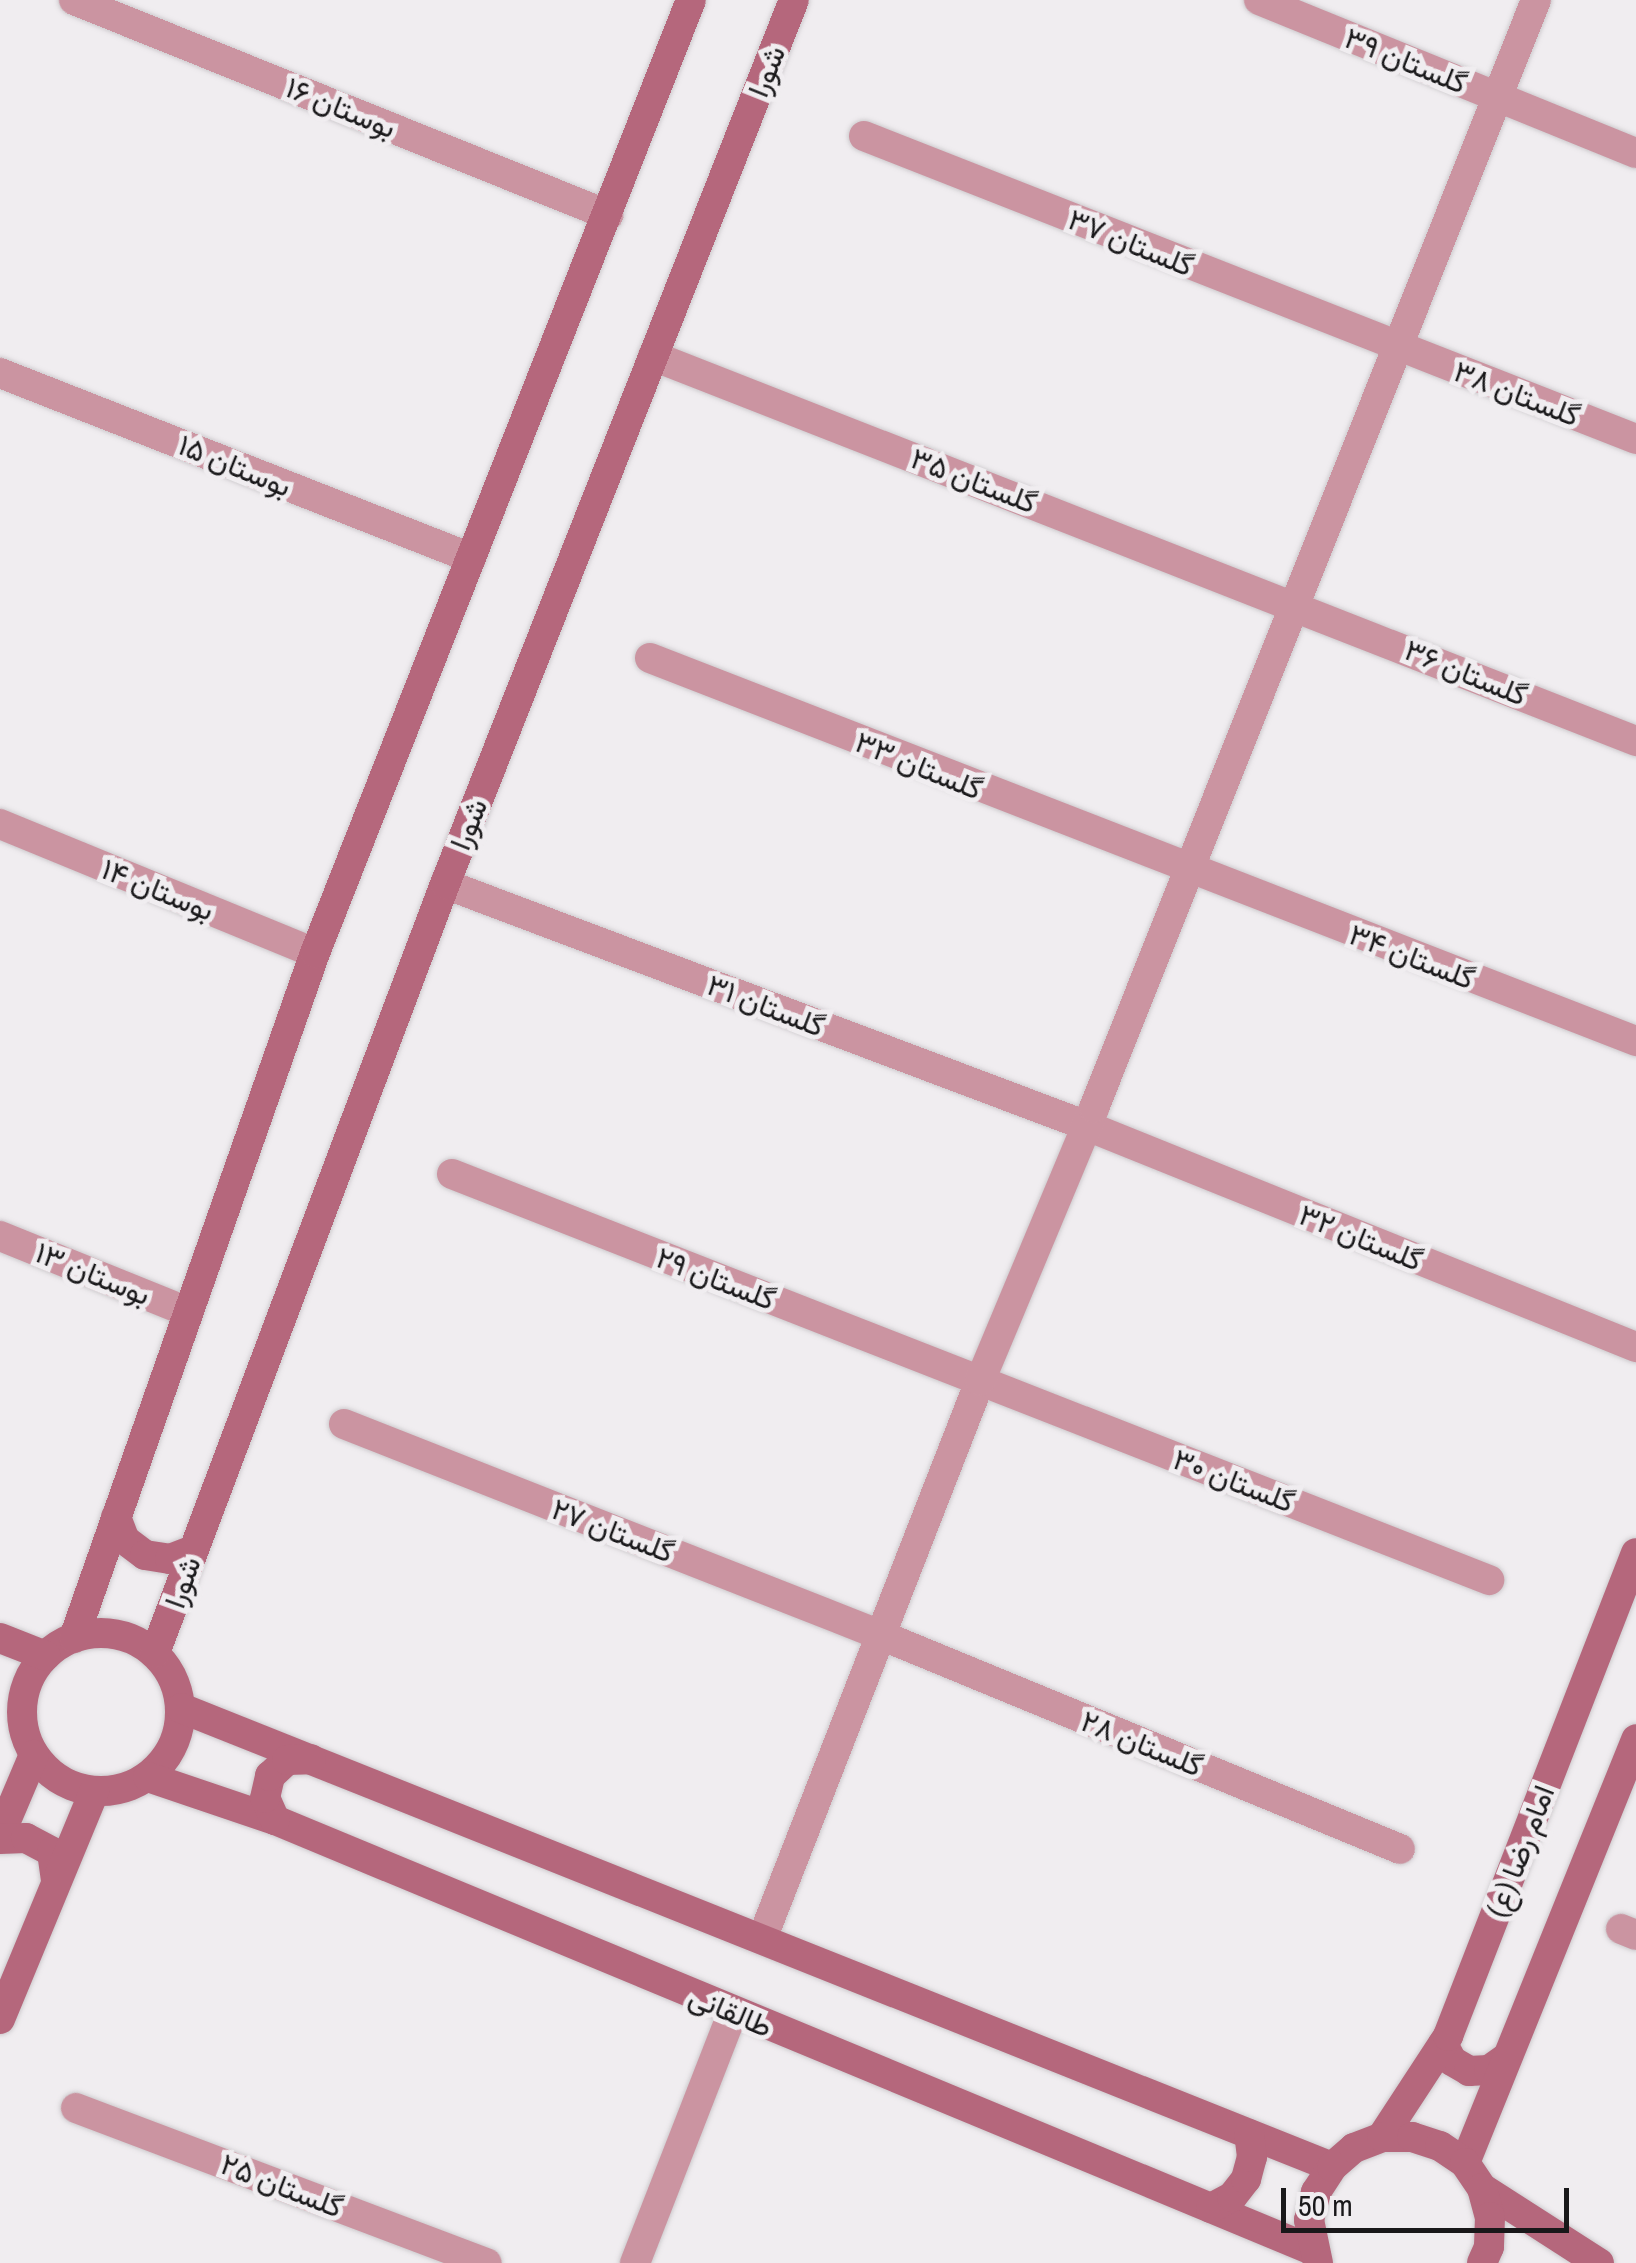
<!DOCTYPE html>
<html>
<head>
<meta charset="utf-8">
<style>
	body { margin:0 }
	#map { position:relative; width:1636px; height:2263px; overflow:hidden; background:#f0edf0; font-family:"Archivo Narrow",Vazirmatn,sans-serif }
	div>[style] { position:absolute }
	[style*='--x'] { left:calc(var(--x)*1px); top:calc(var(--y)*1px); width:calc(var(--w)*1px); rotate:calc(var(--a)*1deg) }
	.roads { filter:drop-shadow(0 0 2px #cecbce) drop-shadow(0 0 2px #cecbce) }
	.street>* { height:30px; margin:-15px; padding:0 15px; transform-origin:15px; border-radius:15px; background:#cb94a1 }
	.secondary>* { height:30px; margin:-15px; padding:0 15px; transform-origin:15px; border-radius:15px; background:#b5677c }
	.secondary>.ring { margin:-15px; padding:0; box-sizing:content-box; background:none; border:30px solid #b5677c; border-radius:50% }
	span { translate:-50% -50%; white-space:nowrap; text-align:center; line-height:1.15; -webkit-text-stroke:10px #f0edf0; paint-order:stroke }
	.street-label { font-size:30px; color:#19181a }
	.scale { position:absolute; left:1281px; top:2188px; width:288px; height:45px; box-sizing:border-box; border:5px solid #19181a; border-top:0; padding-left:12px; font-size:30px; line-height:35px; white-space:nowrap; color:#19181a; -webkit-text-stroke:8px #f0edf0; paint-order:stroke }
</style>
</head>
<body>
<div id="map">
	<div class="roads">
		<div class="street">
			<div style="--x:74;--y:0;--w:576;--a:21.93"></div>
			<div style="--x:1259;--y:0;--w:407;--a:22.1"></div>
			<div style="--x:864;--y:136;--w:829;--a:21.43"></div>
			<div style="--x:653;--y:356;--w:1056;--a:21.39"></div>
			<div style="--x:0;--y:373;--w:506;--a:21.44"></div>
			<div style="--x:650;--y:658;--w:1058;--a:21.23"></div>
			<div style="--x:0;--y:824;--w:340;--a:22.3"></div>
			<div style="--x:445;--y:884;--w:686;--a:20.65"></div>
			<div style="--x:1087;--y:1126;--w:592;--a:21.93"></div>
			<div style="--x:452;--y:1174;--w:1114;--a:21.38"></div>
			<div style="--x:0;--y:1236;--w:201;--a:22"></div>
			<div style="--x:344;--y:1424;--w:579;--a:21.47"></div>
			<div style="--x:883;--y:1636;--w:559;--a:22.39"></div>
			<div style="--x:1621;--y:1929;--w:16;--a:22"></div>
			<div style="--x:762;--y:1939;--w:599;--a:-68.66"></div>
			<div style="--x:980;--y:1381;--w:296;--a:-67.3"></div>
			<div style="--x:1094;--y:1108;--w:1193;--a:-68.25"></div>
			<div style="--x:76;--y:2108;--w:439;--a:20.7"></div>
			<div style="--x:635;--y:2263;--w:269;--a:-68.7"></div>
		</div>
		<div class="secondary">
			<div style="--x:116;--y:1517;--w:25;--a:69"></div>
			<div style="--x:125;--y:1540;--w:25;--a:37"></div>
			<div style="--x:145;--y:1555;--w:25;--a:9"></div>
			<div style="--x:170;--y:1559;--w:25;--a:-21"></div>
			<div class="ring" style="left:22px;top:1633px;width:128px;height:128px"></div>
			<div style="--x:0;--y:1638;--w:49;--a:21.4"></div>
			<div style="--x:74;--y:1638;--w:726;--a:-70.62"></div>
			<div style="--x:315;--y:953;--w:1024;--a:-68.47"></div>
			<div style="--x:155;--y:1653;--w:822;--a:-69.34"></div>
			<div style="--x:445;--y:884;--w:950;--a:-68.46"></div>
			<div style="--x:181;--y:1708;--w:1239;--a:21.74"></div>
			<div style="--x:148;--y:1777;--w:134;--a:18.7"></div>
			<div style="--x:275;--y:1820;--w:1123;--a:22.52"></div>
			<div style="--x:275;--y:1820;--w:24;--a:-114"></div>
			<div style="--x:265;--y:1798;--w:23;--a:-77"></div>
			<div style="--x:270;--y:1776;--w:23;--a:-43"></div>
			<div style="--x:287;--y:1760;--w:24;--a:-2"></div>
			<div style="--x:0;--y:1835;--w:87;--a:-67"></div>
			<div style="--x:0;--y:1839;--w:26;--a:-2"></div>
			<div style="--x:26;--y:1838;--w:30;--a:28"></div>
			<div style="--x:52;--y:1852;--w:29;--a:82"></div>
			<div style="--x:0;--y:2019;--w:246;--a:-67.5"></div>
			<div style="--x:1443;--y:2044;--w:19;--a:62"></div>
			<div style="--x:1452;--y:2061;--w:20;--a:30"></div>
			<div style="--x:1469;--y:2071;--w:20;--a:-3"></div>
			<div style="--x:1489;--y:2070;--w:19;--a:-35"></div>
			<div style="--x:1382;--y:2137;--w:121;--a:-56.8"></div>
			<div style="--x:1448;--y:2036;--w:518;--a:-68.73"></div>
			<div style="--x:1465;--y:2163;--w:457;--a:-68"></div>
			<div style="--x:1482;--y:2188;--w:139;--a:32.7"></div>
			<div style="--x:1211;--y:2208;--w:24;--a:-28"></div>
			<div style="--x:1232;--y:2197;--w:23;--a:-52"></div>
			<div style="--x:1246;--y:2179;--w:23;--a:-75"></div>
			<div style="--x:1252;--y:2157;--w:23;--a:-97"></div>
			<div style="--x:1318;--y:2263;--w:44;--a:-101.8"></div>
			<div style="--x:1309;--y:2220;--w:29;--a:-76"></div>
			<div style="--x:1316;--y:2192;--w:30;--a:-57"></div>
			<div style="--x:1332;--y:2167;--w:29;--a:-41"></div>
			<div style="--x:1354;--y:2148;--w:30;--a:-21"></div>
			<div style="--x:1382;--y:2137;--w:30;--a:0"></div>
			<div style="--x:1412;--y:2137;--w:29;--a:18"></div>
			<div style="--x:1440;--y:2146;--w:30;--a:34"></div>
			<div style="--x:1465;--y:2163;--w:30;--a:56"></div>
			<div style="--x:1482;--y:2188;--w:30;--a:75"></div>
			<div style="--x:1490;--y:2217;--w:30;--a:92"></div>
			<div style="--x:1489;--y:2247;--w:17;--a:114"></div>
		</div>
	</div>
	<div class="street-label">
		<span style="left:1406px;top:60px;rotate:22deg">گلستان ۳۹</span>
		<span style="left:766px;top:71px;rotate:-68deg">شورا</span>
		<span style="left:341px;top:107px;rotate:22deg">بوستان ۱۶</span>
		<span style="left:1131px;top:242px;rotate:22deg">گلستان ۳۷</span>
		<span style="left:1517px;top:393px;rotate:21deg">گلستان ۳۸</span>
		<span style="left:235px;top:465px;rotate:22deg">بوستان ۱۵</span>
		<span style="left:974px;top:480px;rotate:21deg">گلستان ۳۵</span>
		<span style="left:1466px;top:672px;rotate:22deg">گلستان ۳۶</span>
		<span style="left:919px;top:765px;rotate:22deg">گلستان ۳۳</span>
		<span style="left:468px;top:824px;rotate:-68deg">شورا</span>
		<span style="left:158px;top:889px;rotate:22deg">بوستان ۱۴</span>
		<span style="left:1412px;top:956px;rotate:21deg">گلستان ۳۴</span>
		<span style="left:766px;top:1005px;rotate:21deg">گلستان ۳۱</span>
		<span style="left:1361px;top:1237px;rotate:22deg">گلستان ۳۲</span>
		<span style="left:93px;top:1273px;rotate:22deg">بوستان ۱۳</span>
		<span style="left:716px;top:1278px;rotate:21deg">گلستان ۲۹</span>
		<span style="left:1234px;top:1480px;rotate:21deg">گلستان ۳۰</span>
		<span style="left:613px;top:1530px;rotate:21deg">گلستان ۲۷</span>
		<span style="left:182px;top:1582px;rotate:-70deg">شورا</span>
		<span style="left:1142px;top:1743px;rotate:22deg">گلستان ۲۸</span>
		<span style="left:1520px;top:1851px;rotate:-69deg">امام رضا (ع)</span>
		<span style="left:731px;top:2011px;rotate:23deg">طالقانی</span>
		<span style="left:282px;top:2185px;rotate:21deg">گلستان ۲۵</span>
	</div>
	<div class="scale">50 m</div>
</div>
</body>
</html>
